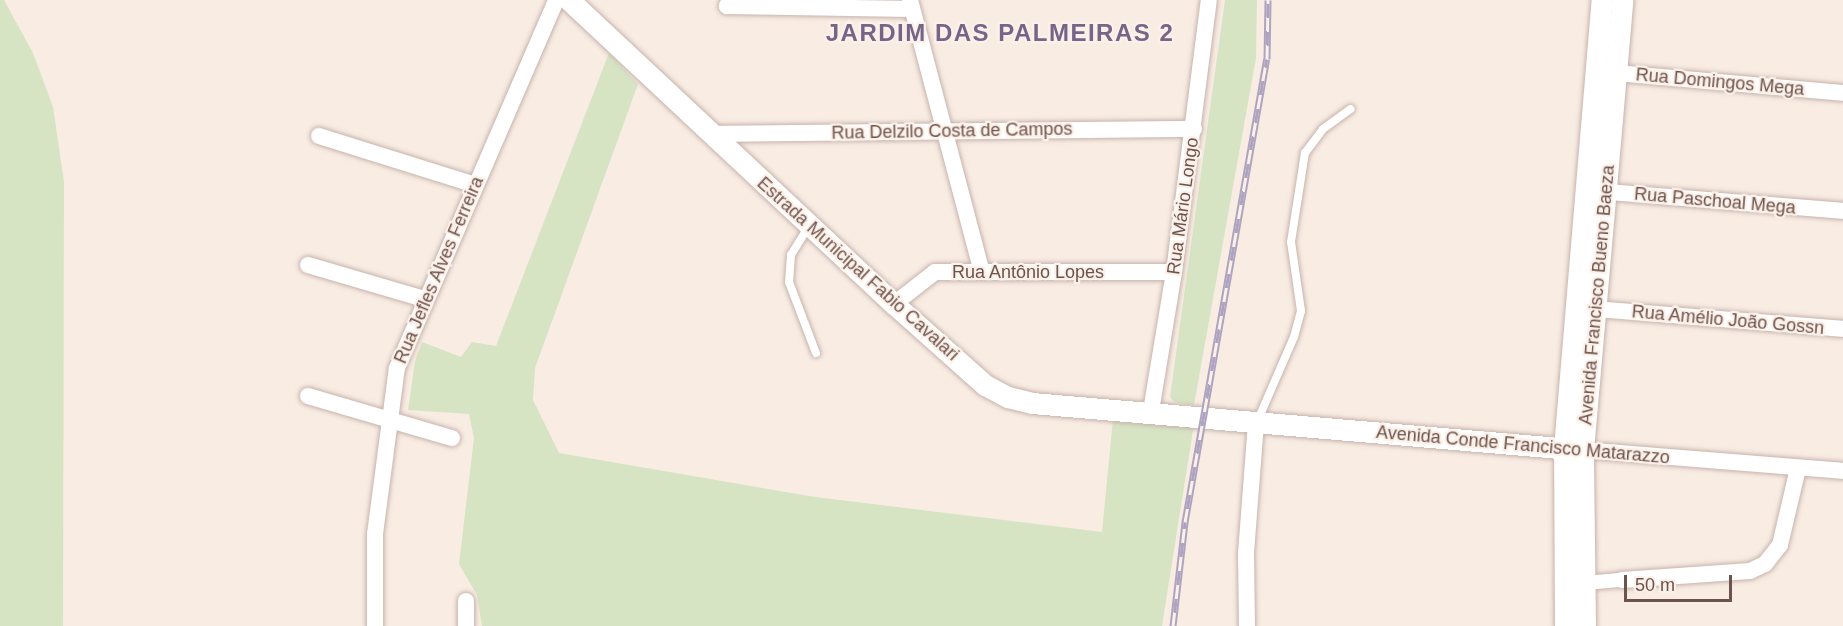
<!DOCTYPE html>
<html>
<head>
<meta charset="utf-8">
<style>
	body { margin:0 }
	#map { position:relative; width:1843px; height:626px; overflow:hidden; background:#f8ece3; font-family:Arial,sans-serif }
	div>[style] { position:absolute }
	[style*='--x'] { left:calc(var(--x)*1px); top:calc(var(--y)*1px); width:calc(var(--w)*1px); rotate:calc(var(--a)*1deg) }
	.green>* { inset:0; background:#d6e4c4 }
	.roads { filter:drop-shadow(0 0 2px #c7b3ac) drop-shadow(0 0 2px #c7b3ac) }
	.service>* { height:8px; margin:-4px; padding:0 4px; transform-origin:4px; border-radius:4px; background:#fff }
	.pedestrian>* { height:14px; margin:-7px; padding:0 7px; transform-origin:7px; border-radius:7px; background:#fff }
	.minor>* { height:16px; margin:-8px; padding:0 8px; transform-origin:8px; border-radius:8px; background:#fff }
	.tertiary>* { height:21px; margin:-10.5px; padding:0 10.5px; transform-origin:10.5px; border-radius:10.5px; background:#fff }
	.rail>* { height:7px; margin-top:-3.5px; transform-origin:0; background:repeating-linear-gradient(90deg,#fcf1e9 0 14px,#aea4c0 0 28px); box-sizing:border-box; border-block:2px solid #aea4c0 }
	span { translate:-50% -50%; white-space:nowrap; text-align:center; line-height:1.15; -webkit-text-stroke:4.5px #fcf1e9; paint-order:stroke }
	.street-label { font-size:18px; color:#6d534d }
	.district-label { font-size:24px; color:#776589; font-weight:700; letter-spacing:1.5px }
	.scale { position:absolute; left:1624px; top:575px; width:108px; height:27px; box-sizing:border-box; border:3px solid #6d534d; border-top:0; padding-left:8px; font-size:18px; line-height:21px; white-space:nowrap; color:#6d534d; -webkit-text-stroke:4px #fcf1e9; paint-order:stroke }
</style>
</head>
<body>
<div id="map">
	<div class="green">
		<div style="clip-path:polygon(0 0,4px 0,33px 53px,53px 107px,64px 182px,63px 626px,0 626px)"></div>
		<div style="clip-path:polygon(1225px 0,1257px 0,1256px 58px,1194px 405px,1174px 402px,1170px 397px)"></div>
		<div style="clip-path:polygon(609px 53px,638px 84px,535px 368px,533px 400px,559px 453px,815px 497px,1102px 532px,1113px 419px,1194px 424px,1162px 626px,482px 626px,477px 595px,459px 564px,474px 438px,469px 414px,408px 410px,415px 361px,422px 342px,461px 357px,472px 342px,496px 346px)"></div>
	</div>
	<div class="roads">
		<div class="service">
			<div style="--x:809;--y:226;--w:34;--a:122"></div>
			<div style="--x:791;--y:255;--w:27;--a:94"></div>
			<div style="--x:789;--y:282;--w:76;--a:69.2"></div>
			<div style="--x:1257;--y:422;--w:93;--a:-66.5"></div>
			<div style="--x:1294;--y:337;--w:27;--a:-75"></div>
			<div style="--x:1301;--y:311;--w:70;--a:-98.2"></div>
			<div style="--x:1291;--y:242;--w:90;--a:-81.1"></div>
			<div style="--x:1305;--y:153;--w:30;--a:-53"></div>
			<div style="--x:1323;--y:129;--w:34;--a:-36"></div>
		</div>
		<div class="pedestrian">
			<div style="--x:1585;--y:583;--w:37;--a:-5"></div>
		</div>
		<div class="minor">
			<div style="--x:730;--y:0;--w:7;--a:117"></div>
			<div style="--x:727;--y:6;--w:185;--a:0.9"></div>
			<div style="--x:910;--y:0;--w:281;--a:75.2"></div>
			<div style="--x:1604;--y:72;--w:240;--a:5"></div>
			<div style="--x:711;--y:134;--w:483;--a:-0.6"></div>
			<div style="--x:319;--y:136;--w:164;--a:17.4"></div>
			<div style="--x:1596;--y:191;--w:248;--a:4.6"></div>
			<div style="--x:308;--y:265;--w:121;--a:16.3"></div>
			<div style="--x:894;--y:304;--w:52;--a:-38"></div>
			<div style="--x:935;--y:272;--w:239;--a:0"></div>
			<div style="--x:1583;--y:308;--w:261;--a:4.6"></div>
			<div style="--x:308;--y:396;--w:150;--a:16.3"></div>
			<div style="--x:1151;--y:411;--w:141;--a:-80.6"></div>
			<div style="--x:1174;--y:272;--w:274;--a:-82.7"></div>
			<div style="--x:1583;--y:450;--w:261;--a:4.6"></div>
			<div style="--x:1622;--y:580;--w:128;--a:-4"></div>
			<div style="--x:1750;--y:571;--w:17;--a:-25"></div>
			<div style="--x:1765;--y:564;--w:24;--a:-52"></div>
			<div style="--x:1780;--y:545;--w:79;--a:-76.8"></div>
			<div style="--x:375;--y:626;--w:92;--a:-90"></div>
			<div style="--x:375;--y:534;--w:167;--a:-82.5"></div>
			<div style="--x:397;--y:368;--w:401;--a:-66.6"></div>
			<div style="--x:466;--y:626;--w:25;--a:-90"></div>
			<div style="--x:1247;--y:626;--w:73;--a:-90.8"></div>
			<div style="--x:1246;--y:553;--w:130;--a:-85.6"></div>
		</div>
		<div class="tertiary">
			<div style="--x:569;--y:0;--w:445;--a:43.1"></div>
			<div style="--x:894;--y:304;--w:122;--a:41.7"></div>
			<div style="--x:985;--y:385;--w:26;--a:28"></div>
			<div style="--x:1008;--y:397;--w:25;--a:14"></div>
			<div style="--x:1032;--y:403;--w:553;--a:4.88"></div>
			<div style="--x:1565;--y:626;--w:178;--a:-90.3"></div>
			<div style="--x:1564;--y:448;--w:450;--a:-85.2"></div>
			<div style="--x:1585;--y:626;--w:176;--a:-90.7"></div>
			<div style="--x:1583;--y:450;--w:452;--a:-85"></div>
		</div>
	</div>
	<div class="rail">
		<div style="--x:1173;--y:626;--w:105;--a:-83.4"></div>
		<div style="--x:1185;--y:522;--w:470;--a:-80"></div>
		<div style="--x:1267;--y:59;--w:59;--a:-89"></div>
	</div>
	<div class="street-label">
		<span style="left:1720px;top:82px;rotate:5deg">Rua Domingos Mega</span>
		<span style="left:952px;top:131px;rotate:-1deg">Rua Delzilo Costa de Campos</span>
		<span style="left:1715px;top:201px;rotate:5deg">Rua Paschoal Mega</span>
		<span style="left:1183px;top:206px;rotate:-82deg">Rua Mário Longo</span>
		<span style="left:858px;top:269px;rotate:42deg">Estrada Municipal Fabio Cavalari</span>
		<span style="left:439px;top:270px;rotate:-67deg">Rua Jefles Alves Ferreira</span>
		<span style="left:1028px;top:272px">Rua Antônio Lopes</span>
		<span style="left:1597px;top:295px;rotate:-85deg">Avenida Francisco Bueno Baeza</span>
		<span style="left:1728px;top:320px;rotate:5deg">Rua Amélio João Gossn</span>
		<span style="left:1523px;top:445px;rotate:5deg">Avenida Conde Francisco Matarazzo</span>
	</div>
	<div class="district-label">
		<span style="left:1000px;top:33px">JARDIM DAS PALMEIRAS 2</span>
	</div>
	<div class="scale">50 m</div>
</div>
</body>
</html>
